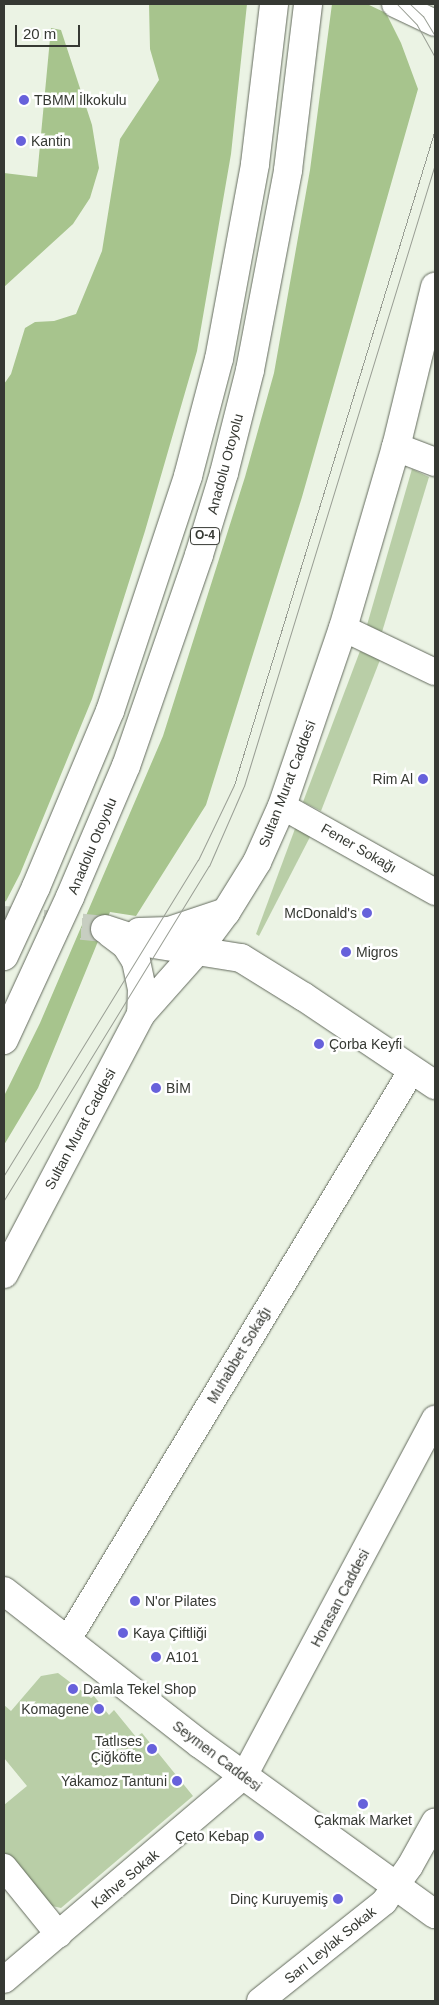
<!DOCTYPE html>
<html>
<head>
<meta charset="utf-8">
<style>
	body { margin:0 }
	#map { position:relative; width:439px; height:2005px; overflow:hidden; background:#ebf3e4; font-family:Arial,sans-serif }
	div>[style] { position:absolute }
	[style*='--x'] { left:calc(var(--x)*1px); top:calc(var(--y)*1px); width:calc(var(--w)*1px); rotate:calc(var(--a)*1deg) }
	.green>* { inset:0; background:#b9cea7 }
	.forest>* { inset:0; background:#a7c48d }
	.minor-tunnel>* { height:26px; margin-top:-13px; transform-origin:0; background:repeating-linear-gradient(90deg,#c7cec1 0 26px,transparent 0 39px) }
	.roads { filter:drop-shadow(0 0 1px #636a5d) drop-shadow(0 0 1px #636a5d) }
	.minor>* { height:26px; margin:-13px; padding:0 13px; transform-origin:13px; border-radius:13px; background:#fff }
	.major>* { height:28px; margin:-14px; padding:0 14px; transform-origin:14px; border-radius:14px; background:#fff }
	.highway>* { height:28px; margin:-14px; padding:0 14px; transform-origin:14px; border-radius:14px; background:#fff }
	.tram>* { height:1px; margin:-0.5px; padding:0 0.5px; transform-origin:0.5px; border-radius:0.5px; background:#999e94 }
	.dots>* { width:14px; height:14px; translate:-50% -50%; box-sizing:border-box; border:2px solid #fff; border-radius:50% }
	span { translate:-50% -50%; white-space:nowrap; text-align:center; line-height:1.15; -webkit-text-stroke:5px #fff; paint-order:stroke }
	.shield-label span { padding:1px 4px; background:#fff; border:1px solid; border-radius:4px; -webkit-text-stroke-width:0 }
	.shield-label { font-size:12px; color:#363933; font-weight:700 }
	.poi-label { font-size:14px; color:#363933 }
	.left { translate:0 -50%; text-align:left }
	.right { translate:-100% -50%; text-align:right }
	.street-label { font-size:14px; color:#363933 }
	.frame { position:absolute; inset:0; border:5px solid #363933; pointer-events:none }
	.scale { position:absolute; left:15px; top:25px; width:65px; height:22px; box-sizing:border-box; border:2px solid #363933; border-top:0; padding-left:6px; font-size:15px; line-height:18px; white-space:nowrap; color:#363933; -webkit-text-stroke:4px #fff; paint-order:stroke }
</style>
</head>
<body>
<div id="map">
	<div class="green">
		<div style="clip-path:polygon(412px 469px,429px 477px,382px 632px,367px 625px)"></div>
		<div style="clip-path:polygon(360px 651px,380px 660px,321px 811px,303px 802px)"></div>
		<div style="clip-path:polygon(296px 826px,311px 835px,259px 936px,256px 934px)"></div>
		<div style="clip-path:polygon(58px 1673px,91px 1698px,94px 1696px,109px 1715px,114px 1710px,136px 1737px,142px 1733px,193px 1796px,61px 1908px,48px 1905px,4px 1852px,4px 1805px,27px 1786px,4px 1758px,4px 1705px,11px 1711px,41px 1676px)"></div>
	</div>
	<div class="forest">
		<div style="clip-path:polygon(149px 4px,247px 4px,231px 154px,197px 351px,145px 531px,92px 699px,20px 874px,6px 901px,4px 902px,4px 384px,11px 374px,25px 328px,35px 322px,54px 321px,76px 314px,102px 251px,120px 139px,159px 80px,150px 49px)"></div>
		<div style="clip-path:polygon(332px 4px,367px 4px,386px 13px,401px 43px,418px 89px,302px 497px,206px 805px,136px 916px,110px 912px,38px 1088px,4px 1145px,4px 1096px,40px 1023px,163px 736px,245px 477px,274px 373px,310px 170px)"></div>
		<div style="clip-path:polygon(51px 28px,61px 30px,92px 125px,99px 168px,90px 198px,73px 224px,4px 287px,4px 173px,37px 177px)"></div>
	</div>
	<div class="minor-tunnel">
		<div style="--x:4;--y:919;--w:101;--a:5.7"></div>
	</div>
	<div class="roads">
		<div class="minor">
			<div style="--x:395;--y:4;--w:44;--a:25.4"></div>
			<div style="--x:343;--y:628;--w:102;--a:25.6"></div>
			<div style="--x:282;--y:806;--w:176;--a:29.3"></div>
			<div style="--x:67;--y:1641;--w:667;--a:-58.86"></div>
			<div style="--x:4;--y:1867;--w:87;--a:51"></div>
			<div style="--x:4;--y:1980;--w:315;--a:-40.4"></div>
			<div style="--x:244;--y:1776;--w:405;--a:-61.9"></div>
			<div style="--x:260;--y:2001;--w:159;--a:-38.6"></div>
			<div style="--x:384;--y:1902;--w:44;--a:-54.2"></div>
			<div style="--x:410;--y:1866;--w:51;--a:-60.9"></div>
		</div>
		<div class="major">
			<div style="--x:396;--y:447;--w:42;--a:21"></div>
			<div style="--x:105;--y:929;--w:44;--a:18.4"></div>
			<div style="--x:147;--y:943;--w:95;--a:9.1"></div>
			<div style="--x:241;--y:958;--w:74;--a:31.8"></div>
			<div style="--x:304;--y:997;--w:158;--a:33.9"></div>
			<div style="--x:139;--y:932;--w:30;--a:-2"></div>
			<div style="--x:169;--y:931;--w:60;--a:-18.4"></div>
			<div style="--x:110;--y:933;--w:20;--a:37"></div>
			<div style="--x:126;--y:945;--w:19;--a:58"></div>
			<div style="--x:136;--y:961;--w:29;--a:78"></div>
			<div style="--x:142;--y:989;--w:25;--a:92"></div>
			<div style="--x:4;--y:1274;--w:294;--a:-62.2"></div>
			<div style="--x:141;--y:1014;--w:84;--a:-48.4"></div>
			<div style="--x:197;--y:951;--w:49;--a:-53.4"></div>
			<div style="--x:226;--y:912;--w:59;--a:-58.2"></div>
			<div style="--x:257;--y:862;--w:61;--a:-65.9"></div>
			<div style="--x:282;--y:806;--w:188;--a:-71.1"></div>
			<div style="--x:343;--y:628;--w:189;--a:-73.7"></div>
			<div style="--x:396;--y:447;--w:165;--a:-76.3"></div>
			<div style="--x:4;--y:1591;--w:249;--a:38"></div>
			<div style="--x:200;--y:1744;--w:290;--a:35.9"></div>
		</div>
		<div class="highway">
			<div style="--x:4;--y:956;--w:76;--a:-65.1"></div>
			<div style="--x:36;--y:887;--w:191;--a:-67.2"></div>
			<div style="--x:110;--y:711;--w:248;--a:-71.6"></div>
			<div style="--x:188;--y:476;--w:121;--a:-75.2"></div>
			<div style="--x:219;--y:359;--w:198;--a:-79.5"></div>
			<div style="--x:255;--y:164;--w:161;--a:-83.2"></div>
			<div style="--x:4;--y:1040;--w:157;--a:-65.2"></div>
			<div style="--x:70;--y:897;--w:142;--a:-66.9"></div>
			<div style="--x:126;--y:766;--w:223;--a:-70.9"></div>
			<div style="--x:199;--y:555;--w:86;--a:-73"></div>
			<div style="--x:224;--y:473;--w:106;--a:-75.8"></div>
			<div style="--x:250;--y:370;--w:204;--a:-79.2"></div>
			<div style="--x:288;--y:170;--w:167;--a:-83.1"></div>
		</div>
	</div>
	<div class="tram">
		<div style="--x:397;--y:4;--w:29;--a:46"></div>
		<div style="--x:417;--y:25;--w:37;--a:61"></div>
		<div style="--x:410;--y:4;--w:18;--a:43"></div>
		<div style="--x:423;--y:16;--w:23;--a:59"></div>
		<div style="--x:4;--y:1175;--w:370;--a:-58.4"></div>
		<div style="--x:198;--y:860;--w:83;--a:-64.4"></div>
		<div style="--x:234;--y:785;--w:686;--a:-72.96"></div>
		<div style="--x:4;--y:1200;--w:392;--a:-58.5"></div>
		<div style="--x:209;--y:866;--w:87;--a:-66.4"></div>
		<div style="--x:244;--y:786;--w:651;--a:-72.93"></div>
	</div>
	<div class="dots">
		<div style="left:24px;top:100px;background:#6761db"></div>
		<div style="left:21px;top:141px;background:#6761db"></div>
		<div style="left:423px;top:779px;background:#6761db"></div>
		<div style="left:367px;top:913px;background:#6761db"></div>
		<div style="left:346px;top:952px;background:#6761db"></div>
		<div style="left:319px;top:1044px;background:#6761db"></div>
		<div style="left:156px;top:1088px;background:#6761db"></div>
		<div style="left:135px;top:1601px;background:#6761db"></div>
		<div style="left:123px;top:1633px;background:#6761db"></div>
		<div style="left:156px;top:1657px;background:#6761db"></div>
		<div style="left:73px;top:1689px;background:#6761db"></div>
		<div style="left:99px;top:1709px;background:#6761db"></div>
		<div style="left:152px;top:1749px;background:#6761db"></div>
		<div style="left:177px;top:1781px;background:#6761db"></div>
		<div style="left:363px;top:1804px;background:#6761db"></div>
		<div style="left:259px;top:1836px;background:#6761db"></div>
		<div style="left:338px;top:1899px;background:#6761db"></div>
	</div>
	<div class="shield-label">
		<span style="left:205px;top:536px">O-4</span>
	</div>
	<div class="poi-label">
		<span class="left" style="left:34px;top:100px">TBMM İlkokulu</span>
		<span class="left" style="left:31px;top:141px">Kantin</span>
		<span class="right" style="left:413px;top:779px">Rim Al</span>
		<span class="right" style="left:357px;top:913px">McDonald's</span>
		<span class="left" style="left:356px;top:952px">Migros</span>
		<span class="left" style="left:329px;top:1044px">Çorba Keyfi</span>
		<span class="left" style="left:166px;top:1088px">BİM</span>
		<span class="left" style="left:145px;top:1601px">N'or Pilates</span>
		<span class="left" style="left:133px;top:1633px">Kaya Çiftliği</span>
		<span class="left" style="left:166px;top:1657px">A101</span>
		<span class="left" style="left:83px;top:1689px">Damla Tekel Shop</span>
		<span class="right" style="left:89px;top:1709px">Komagene</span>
		<span class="right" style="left:142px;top:1749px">Tatlıses<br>Çiğköfte</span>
		<span class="right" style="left:167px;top:1781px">Yakamoz Tantuni</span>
		<span style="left:363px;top:1820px">Çakmak Market</span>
		<span class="right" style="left:249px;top:1836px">Çeto Kebap</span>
		<span class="right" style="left:328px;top:1899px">Dinç Kuruyemiş</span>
	</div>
	<div class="street-label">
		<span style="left:225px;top:464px;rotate:-75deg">Anadolu Otoyolu</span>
		<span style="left:287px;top:784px;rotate:-69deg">Sultan Murat Caddesi</span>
		<span style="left:92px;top:846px;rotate:-67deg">Anadolu Otoyolu</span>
		<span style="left:359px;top:848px;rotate:30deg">Fener Sokağı</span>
		<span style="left:80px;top:1129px;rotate:-62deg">Sultan Murat Caddesi</span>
		<span style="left:239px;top:1355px;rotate:-59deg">Muhabbet Sokağı</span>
		<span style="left:340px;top:1598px;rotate:-62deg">Horasan Caddesi</span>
		<span style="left:217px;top:1756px;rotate:37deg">Seymen Caddesi</span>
		<span style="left:125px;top:1879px;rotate:-40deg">Kahve Sokak</span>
		<span style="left:330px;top:1945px;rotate:-39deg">Sarı Leylak Sokak</span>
	</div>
	<div class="frame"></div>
	<div class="scale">20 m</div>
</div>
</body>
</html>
